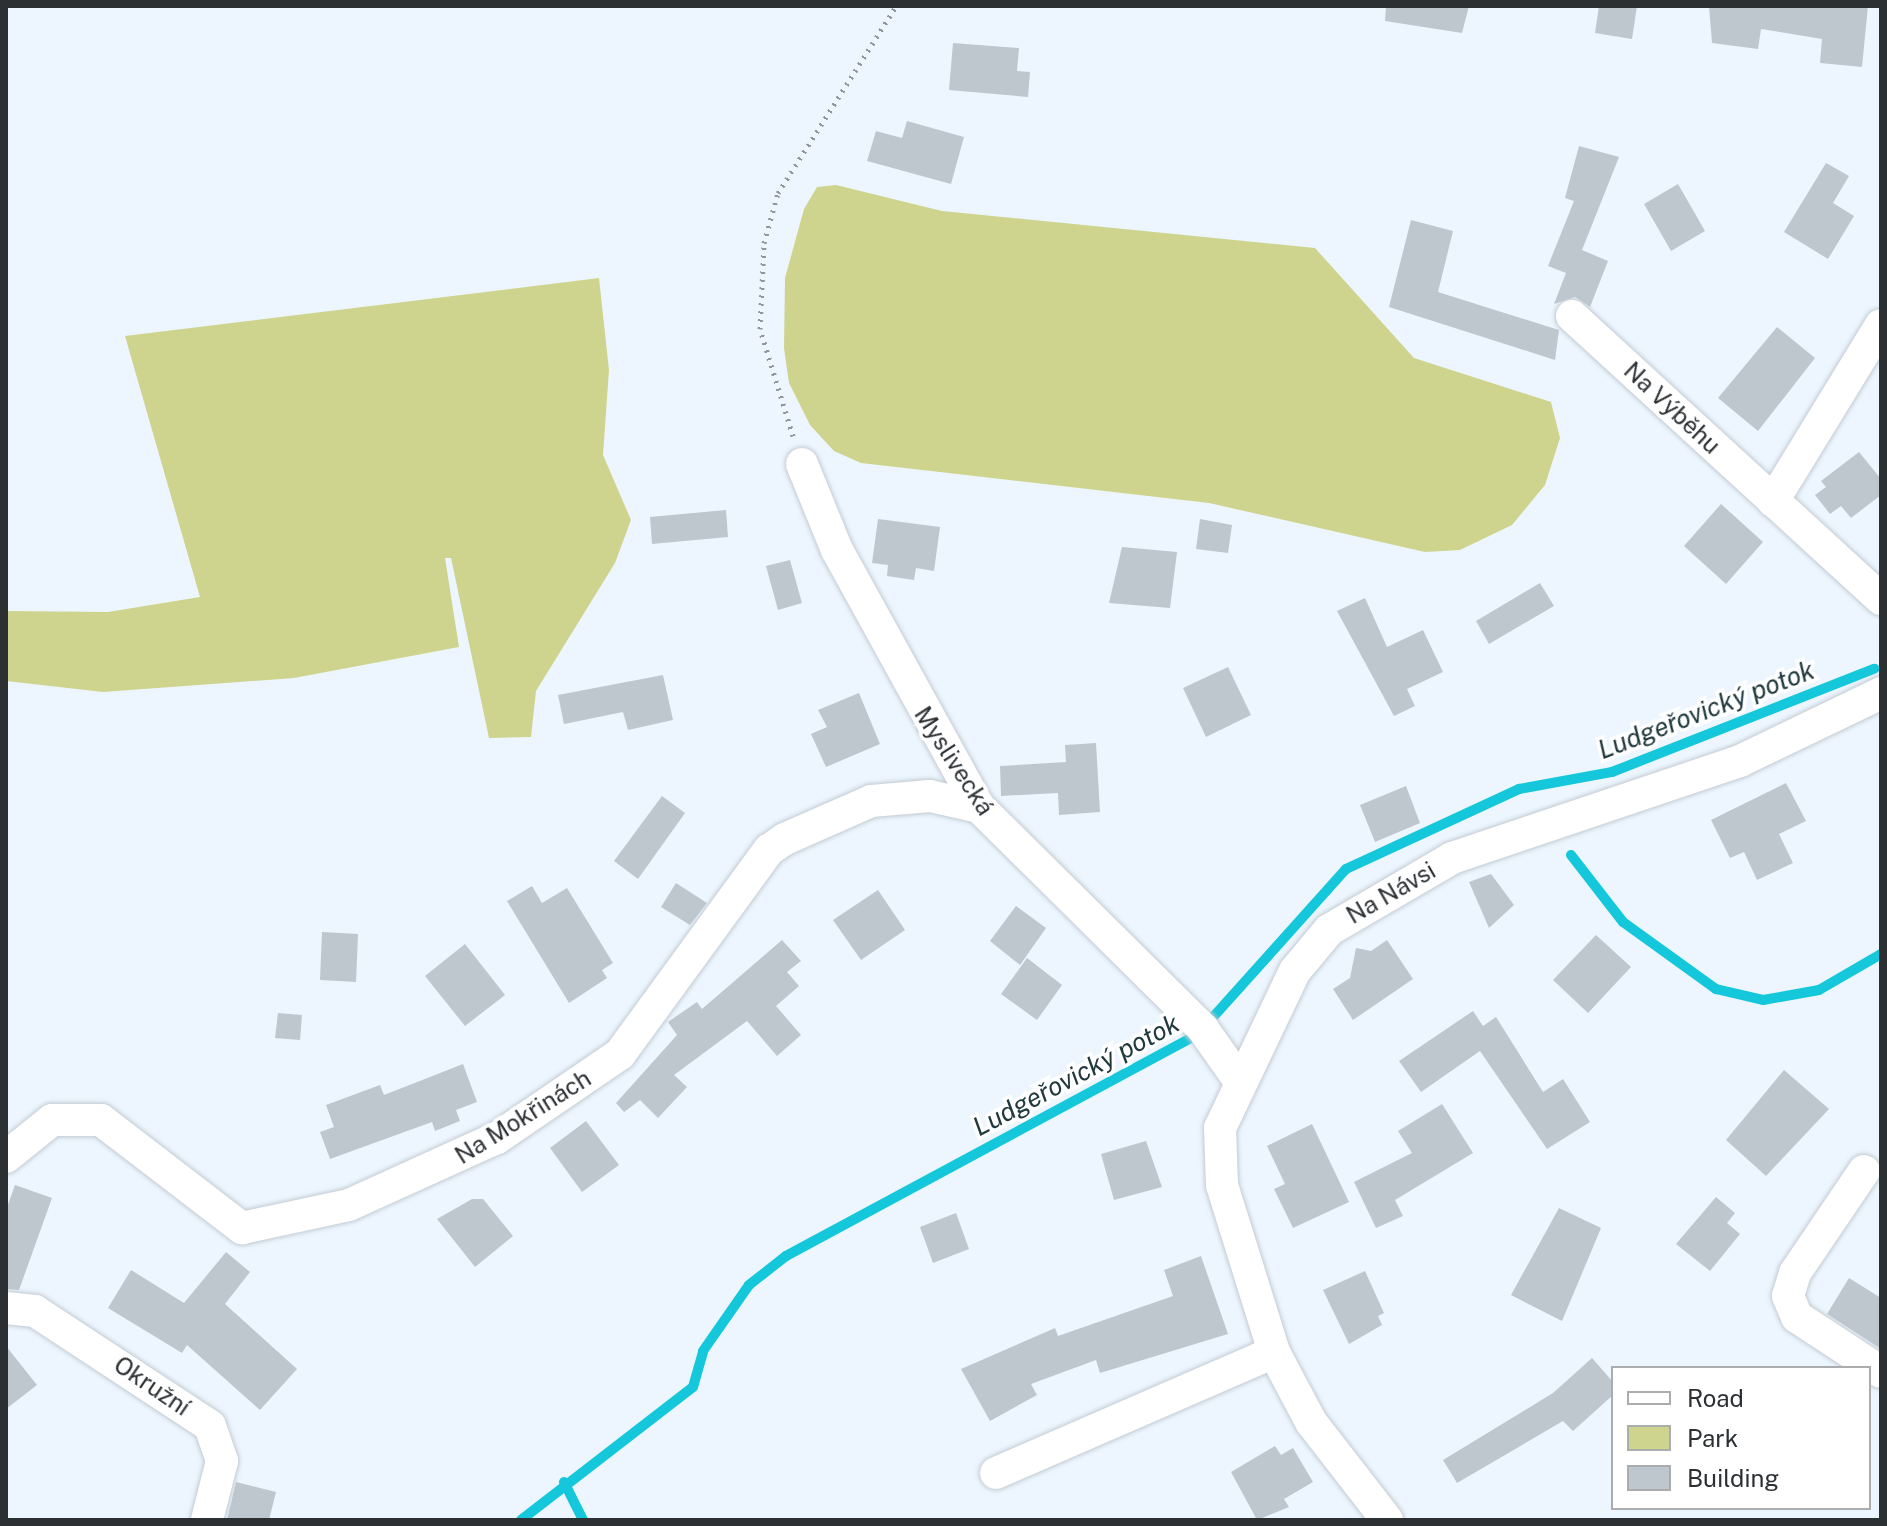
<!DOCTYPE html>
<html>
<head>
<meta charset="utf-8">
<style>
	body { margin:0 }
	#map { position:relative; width:1887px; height:1526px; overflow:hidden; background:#edf6fe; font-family:"Public Sans",sans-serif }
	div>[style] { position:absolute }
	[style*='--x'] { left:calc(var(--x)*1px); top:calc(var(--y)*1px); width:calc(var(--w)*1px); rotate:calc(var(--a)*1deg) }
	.green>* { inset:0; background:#ced48e }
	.stream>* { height:10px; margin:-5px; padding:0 5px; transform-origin:5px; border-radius:5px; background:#14c7da }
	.building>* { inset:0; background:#bec6ce }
	.path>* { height:5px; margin-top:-2.5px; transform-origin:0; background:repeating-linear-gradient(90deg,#90969c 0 2px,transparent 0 8px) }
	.roads { filter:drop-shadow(0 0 2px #c3cbd3) drop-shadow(0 0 2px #c3cbd3) }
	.street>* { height:32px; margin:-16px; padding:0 16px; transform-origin:16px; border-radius:16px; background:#fff }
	span { translate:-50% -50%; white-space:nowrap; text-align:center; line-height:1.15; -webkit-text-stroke:7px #fff; paint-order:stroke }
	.street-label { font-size:24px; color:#2c3033 }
	.water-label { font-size:26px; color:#20393d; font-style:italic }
	.frame { position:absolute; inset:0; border:8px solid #2c3033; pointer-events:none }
	.legend { position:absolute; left:1611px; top:1366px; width:260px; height:144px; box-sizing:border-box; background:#fff; border:2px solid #abacad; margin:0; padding:10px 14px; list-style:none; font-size:24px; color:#2c3033 }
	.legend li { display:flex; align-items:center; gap:16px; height:40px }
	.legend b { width:40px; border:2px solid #abacad }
</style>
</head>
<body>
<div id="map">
	<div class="green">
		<div style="clip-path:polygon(836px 185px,942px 211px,1315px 248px,1414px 358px,1551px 402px,1560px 438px,1545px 485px,1512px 525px,1460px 550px,1425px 552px,1209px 503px,861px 463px,834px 451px,810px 425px,789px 383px,784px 348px,785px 278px,804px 209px,817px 187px)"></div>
		<div style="clip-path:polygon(599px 278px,609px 370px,603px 455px,631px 520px,615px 563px,536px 691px,531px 737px,489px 738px,451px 558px,445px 558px,459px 647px,294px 678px,103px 692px,6px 681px,6px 611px,108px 612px,200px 597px,125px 336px)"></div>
	</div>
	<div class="stream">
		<div style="--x:1571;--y:855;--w:85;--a:52.2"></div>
		<div style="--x:1623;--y:922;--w:115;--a:35.8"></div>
		<div style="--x:1716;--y:989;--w:48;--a:13.2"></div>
		<div style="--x:1763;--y:1000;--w:57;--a:-10.1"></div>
		<div style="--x:1819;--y:990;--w:72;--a:-30.1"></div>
		<div style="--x:564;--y:1482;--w:42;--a:63.4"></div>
		<div style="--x:521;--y:1520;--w:217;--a:-37.7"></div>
		<div style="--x:693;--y:1387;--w:37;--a:-74"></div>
		<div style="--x:703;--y:1351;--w:80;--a:-55.1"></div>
		<div style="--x:749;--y:1285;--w:47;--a:-38.1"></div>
		<div style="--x:786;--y:1256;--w:467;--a:-28.3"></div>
		<div style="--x:1197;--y:1035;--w:223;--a:-48.1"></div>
		<div style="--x:1346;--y:869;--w:191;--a:-24.8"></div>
		<div style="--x:1519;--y:789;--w:95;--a:-10.4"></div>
		<div style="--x:1612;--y:772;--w:282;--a:-21.5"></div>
	</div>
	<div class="building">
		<div style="clip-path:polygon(1386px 6px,1469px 6px,1462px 33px,1385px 21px)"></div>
		<div style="clip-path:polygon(1599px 6px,1637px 6px,1632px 39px,1595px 33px)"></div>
		<div style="clip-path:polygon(1709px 6px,1868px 6px,1862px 67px,1820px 63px,1822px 39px,1761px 29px,1758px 49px,1712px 43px)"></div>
		<div style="clip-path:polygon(953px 43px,1019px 48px,1017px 71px,1030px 72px,1028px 97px,949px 90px)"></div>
		<div style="clip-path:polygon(907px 121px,964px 137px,951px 184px,867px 161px,876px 131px,902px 138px)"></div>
		<div style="clip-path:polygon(1579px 146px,1619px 157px,1582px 250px,1608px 261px,1590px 307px,1575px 297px,1554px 304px,1566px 273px,1548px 266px,1574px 201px,1565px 198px)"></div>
		<div style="clip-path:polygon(1826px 163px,1849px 176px,1833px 203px,1854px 216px,1828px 259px,1784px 232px)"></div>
		<div style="clip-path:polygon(1678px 184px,1705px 231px,1671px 251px,1644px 204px)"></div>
		<div style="clip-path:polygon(1411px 220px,1453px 231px,1438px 292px,1559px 330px,1555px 360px,1389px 307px)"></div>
		<div style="clip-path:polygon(1777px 327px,1815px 358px,1758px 431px,1718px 398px)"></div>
		<div style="clip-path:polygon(1859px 452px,1881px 479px,1881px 495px,1851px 518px,1841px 506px,1830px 514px,1815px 495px,1826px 487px,1821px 481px)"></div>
		<div style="clip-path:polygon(1721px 504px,1763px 542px,1726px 584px,1684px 546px)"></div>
		<div style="clip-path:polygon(726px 510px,728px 537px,652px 544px,650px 517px)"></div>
		<div style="clip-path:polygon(878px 519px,940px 527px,934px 571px,916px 568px,914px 580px,887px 576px,888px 565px,872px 563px)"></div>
		<div style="clip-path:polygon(1200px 519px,1232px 525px,1228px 553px,1196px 549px)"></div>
		<div style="clip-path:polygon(1122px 547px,1177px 552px,1170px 608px,1109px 603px)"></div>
		<div style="clip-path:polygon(790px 560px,802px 603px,778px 610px,766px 566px)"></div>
		<div style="clip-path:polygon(1540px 583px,1554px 606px,1489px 644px,1476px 621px)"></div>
		<div style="clip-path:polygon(1365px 598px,1387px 647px,1423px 630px,1443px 672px,1407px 689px,1415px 706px,1394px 716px,1337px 611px)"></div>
		<div style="clip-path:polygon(1228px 667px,1251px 715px,1206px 737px,1183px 688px)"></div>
		<div style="clip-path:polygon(663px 675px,673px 720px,628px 730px,623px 712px,564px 724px,558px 695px)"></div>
		<div style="clip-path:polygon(859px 693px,880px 744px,826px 767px,811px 734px,827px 727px,818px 710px)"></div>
		<div style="clip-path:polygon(1096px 743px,1100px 812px,1059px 815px,1058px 793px,1001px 796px,1000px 766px,1066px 762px,1065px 745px)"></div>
		<div style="clip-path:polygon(1786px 783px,1806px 821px,1779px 834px,1793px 863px,1757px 880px,1744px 852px,1730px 858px,1711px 820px)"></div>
		<div style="clip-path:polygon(1406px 786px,1420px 823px,1375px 842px,1360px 805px)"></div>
		<div style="clip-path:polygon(662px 796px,685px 813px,638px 879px,614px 861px)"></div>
		<div style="clip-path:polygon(1491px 874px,1514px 905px,1489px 928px,1469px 882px)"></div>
		<div style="clip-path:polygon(676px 883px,707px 903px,690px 925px,661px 907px)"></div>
		<div style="clip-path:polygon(532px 886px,542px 903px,567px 888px,613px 963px,602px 970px,607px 978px,569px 1003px,507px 901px)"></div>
		<div style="clip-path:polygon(878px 890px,905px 930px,861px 960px,833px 920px)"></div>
		<div style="clip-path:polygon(1016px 906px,1046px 928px,1020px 965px,990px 941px)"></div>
		<div style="clip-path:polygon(322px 932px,358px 934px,356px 982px,320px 980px)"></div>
		<div style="clip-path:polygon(1596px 935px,1631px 967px,1588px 1013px,1553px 980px)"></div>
		<div style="clip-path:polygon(782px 940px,801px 961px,787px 972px,799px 986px,776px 1006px,801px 1035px,777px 1056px,747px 1021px,674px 1075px,687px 1087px,658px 1118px,640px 1100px,624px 1112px,616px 1103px,677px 1035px,668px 1022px,697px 1002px,702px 1009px)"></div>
		<div style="clip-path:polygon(1387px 940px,1413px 979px,1353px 1020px,1333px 989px,1350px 978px,1356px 948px,1371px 951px)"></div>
		<div style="clip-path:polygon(465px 944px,505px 995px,465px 1026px,425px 976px)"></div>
		<div style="clip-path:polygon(1027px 958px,1062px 985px,1037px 1020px,1001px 994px)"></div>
		<div style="clip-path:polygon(1473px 1011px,1483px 1026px,1496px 1017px,1543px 1092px,1563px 1079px,1590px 1122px,1547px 1149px,1480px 1051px,1421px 1092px,1399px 1061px)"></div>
		<div style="clip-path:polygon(278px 1013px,302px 1015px,300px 1040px,275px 1038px)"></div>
		<div style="clip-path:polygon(463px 1064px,477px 1102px,456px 1110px,460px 1121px,435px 1131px,432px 1122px,330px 1159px,320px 1132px,334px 1127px,326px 1105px,380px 1085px,384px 1095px)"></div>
		<div style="clip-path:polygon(1784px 1070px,1829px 1109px,1766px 1176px,1726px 1140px)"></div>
		<div style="clip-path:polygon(1442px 1104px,1473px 1153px,1395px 1200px,1403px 1216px,1376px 1228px,1354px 1182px,1412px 1153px,1398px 1131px)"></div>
		<div style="clip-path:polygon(586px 1121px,619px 1165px,582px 1192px,550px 1148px)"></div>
		<div style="clip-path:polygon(1312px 1124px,1349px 1202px,1293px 1228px,1274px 1189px,1285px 1184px,1267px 1146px)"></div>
		<div style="clip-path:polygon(1146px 1141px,1162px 1187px,1114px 1200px,1101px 1154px)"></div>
		<div style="clip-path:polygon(15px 1185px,52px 1198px,19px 1290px,6px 1289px,6px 1210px)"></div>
		<div style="clip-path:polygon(1716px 1197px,1735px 1213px,1727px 1223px,1740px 1234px,1710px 1271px,1676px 1244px)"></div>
		<div style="clip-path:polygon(472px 1199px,483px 1199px,513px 1236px,475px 1267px,437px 1219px)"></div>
		<div style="clip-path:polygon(1559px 1208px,1601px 1228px,1562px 1321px,1511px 1295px)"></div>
		<div style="clip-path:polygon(956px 1213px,969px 1249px,933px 1263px,920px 1227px)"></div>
		<div style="clip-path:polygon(226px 1252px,250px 1272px,225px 1304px,297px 1369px,260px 1410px,187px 1345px,182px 1353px,108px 1308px,131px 1270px,184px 1303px)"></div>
		<div style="clip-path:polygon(1201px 1256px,1228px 1334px,1100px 1373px,1096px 1360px,1031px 1384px,1037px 1395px,990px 1421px,961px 1369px,1055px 1328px,1058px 1336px,1173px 1296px,1164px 1270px)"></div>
		<div style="clip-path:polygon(1365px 1271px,1384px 1313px,1378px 1316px,1382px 1325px,1349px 1344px,1323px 1290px)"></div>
		<div style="clip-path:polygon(1849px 1278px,1881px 1298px,1881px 1349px,1827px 1314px)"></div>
		<div style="clip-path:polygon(6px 1346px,37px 1385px,6px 1409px)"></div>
		<div style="clip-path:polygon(1592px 1358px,1613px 1382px,1613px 1395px,1573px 1431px,1563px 1421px,1457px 1483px,1443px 1460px,1553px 1393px)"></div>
		<div style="clip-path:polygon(1275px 1446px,1281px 1455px,1293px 1448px,1313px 1482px,1284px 1499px,1289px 1507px,1257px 1520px,1231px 1472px)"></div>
		<div style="clip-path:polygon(236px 1482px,276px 1492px,269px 1520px,227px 1520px)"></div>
	</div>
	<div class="path">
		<div style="--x:793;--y:436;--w:112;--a:-107.1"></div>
		<div style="--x:760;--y:329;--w:86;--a:-87.3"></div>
		<div style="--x:764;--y:243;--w:52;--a:-74.4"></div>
		<div style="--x:778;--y:193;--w:221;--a:-57.7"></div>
	</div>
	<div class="roads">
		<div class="street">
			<div style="--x:1572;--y:316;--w:419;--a:42.5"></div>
			<div style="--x:802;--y:464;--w:93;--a:67.9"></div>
			<div style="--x:837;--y:550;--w:294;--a:61.1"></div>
			<div style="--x:979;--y:807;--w:315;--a:44.7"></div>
			<div style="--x:1203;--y:1029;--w:62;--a:54.8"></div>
			<div style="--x:1773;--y:501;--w:206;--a:-58.5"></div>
			<div style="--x:6;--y:1157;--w:59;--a:-38.8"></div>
			<div style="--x:52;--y:1120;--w:49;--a:0"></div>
			<div style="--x:101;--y:1120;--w:178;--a:37.5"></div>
			<div style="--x:242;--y:1228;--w:109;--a:-12.1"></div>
			<div style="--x:349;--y:1205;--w:162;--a:-24.4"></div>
			<div style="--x:497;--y:1138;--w:149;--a:-34.3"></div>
			<div style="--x:620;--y:1054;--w:253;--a:-53.9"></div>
			<div style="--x:769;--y:850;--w:19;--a:-35"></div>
			<div style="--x:785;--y:839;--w:94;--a:-23.8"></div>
			<div style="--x:871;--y:801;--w:59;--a:-4.8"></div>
			<div style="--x:930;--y:796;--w:50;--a:12.7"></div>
			<div style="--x:1864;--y:1171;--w:123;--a:124.1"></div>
			<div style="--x:1795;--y:1273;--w:24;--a:107"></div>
			<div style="--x:1788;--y:1296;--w:23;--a:67"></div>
			<div style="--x:1797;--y:1317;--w:100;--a:33.2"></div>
			<div style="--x:6;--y:1308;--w:29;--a:6"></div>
			<div style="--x:35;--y:1311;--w:209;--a:33.3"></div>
			<div style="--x:210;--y:1426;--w:37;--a:71"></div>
			<div style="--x:222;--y:1461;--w:61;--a:104.3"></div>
			<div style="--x:996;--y:1473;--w:303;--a:-23.5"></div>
			<div style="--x:1387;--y:1520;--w:124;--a:-127.8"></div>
			<div style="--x:1311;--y:1422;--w:79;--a:-117.9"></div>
			<div style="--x:1274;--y:1352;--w:175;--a:-107.3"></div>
			<div style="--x:1222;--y:1185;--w:57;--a:-92"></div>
			<div style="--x:1220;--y:1128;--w:174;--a:-64.5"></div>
			<div style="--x:1295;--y:971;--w:53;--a:-50.3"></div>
			<div style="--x:1329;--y:930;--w:143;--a:-30.3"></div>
			<div style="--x:1452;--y:858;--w:304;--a:-18.6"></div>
			<div style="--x:1740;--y:761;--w:157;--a:-25.7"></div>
		</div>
	</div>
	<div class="street-label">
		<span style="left:1672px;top:408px;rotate:43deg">Na Výběhu</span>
		<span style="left:954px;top:761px;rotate:57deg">Myslivecká</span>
		<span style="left:1391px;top:893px;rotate:-30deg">Na Návsi</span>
		<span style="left:523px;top:1117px;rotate:-32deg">Na Mokřinách</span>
		<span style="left:152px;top:1386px;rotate:34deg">Okružní</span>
	</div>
	<div class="water-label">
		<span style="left:1706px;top:710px;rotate:-21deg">Ludgeřovický potok</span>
		<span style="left:1076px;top:1075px;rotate:-28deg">Ludgeřovický potok</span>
	</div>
	<div class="frame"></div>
	<ul class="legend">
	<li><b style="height:10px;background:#fff"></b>Road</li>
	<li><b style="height:22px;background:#ced48e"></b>Park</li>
	<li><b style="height:22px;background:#bec6ce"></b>Building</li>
	</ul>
</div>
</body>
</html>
